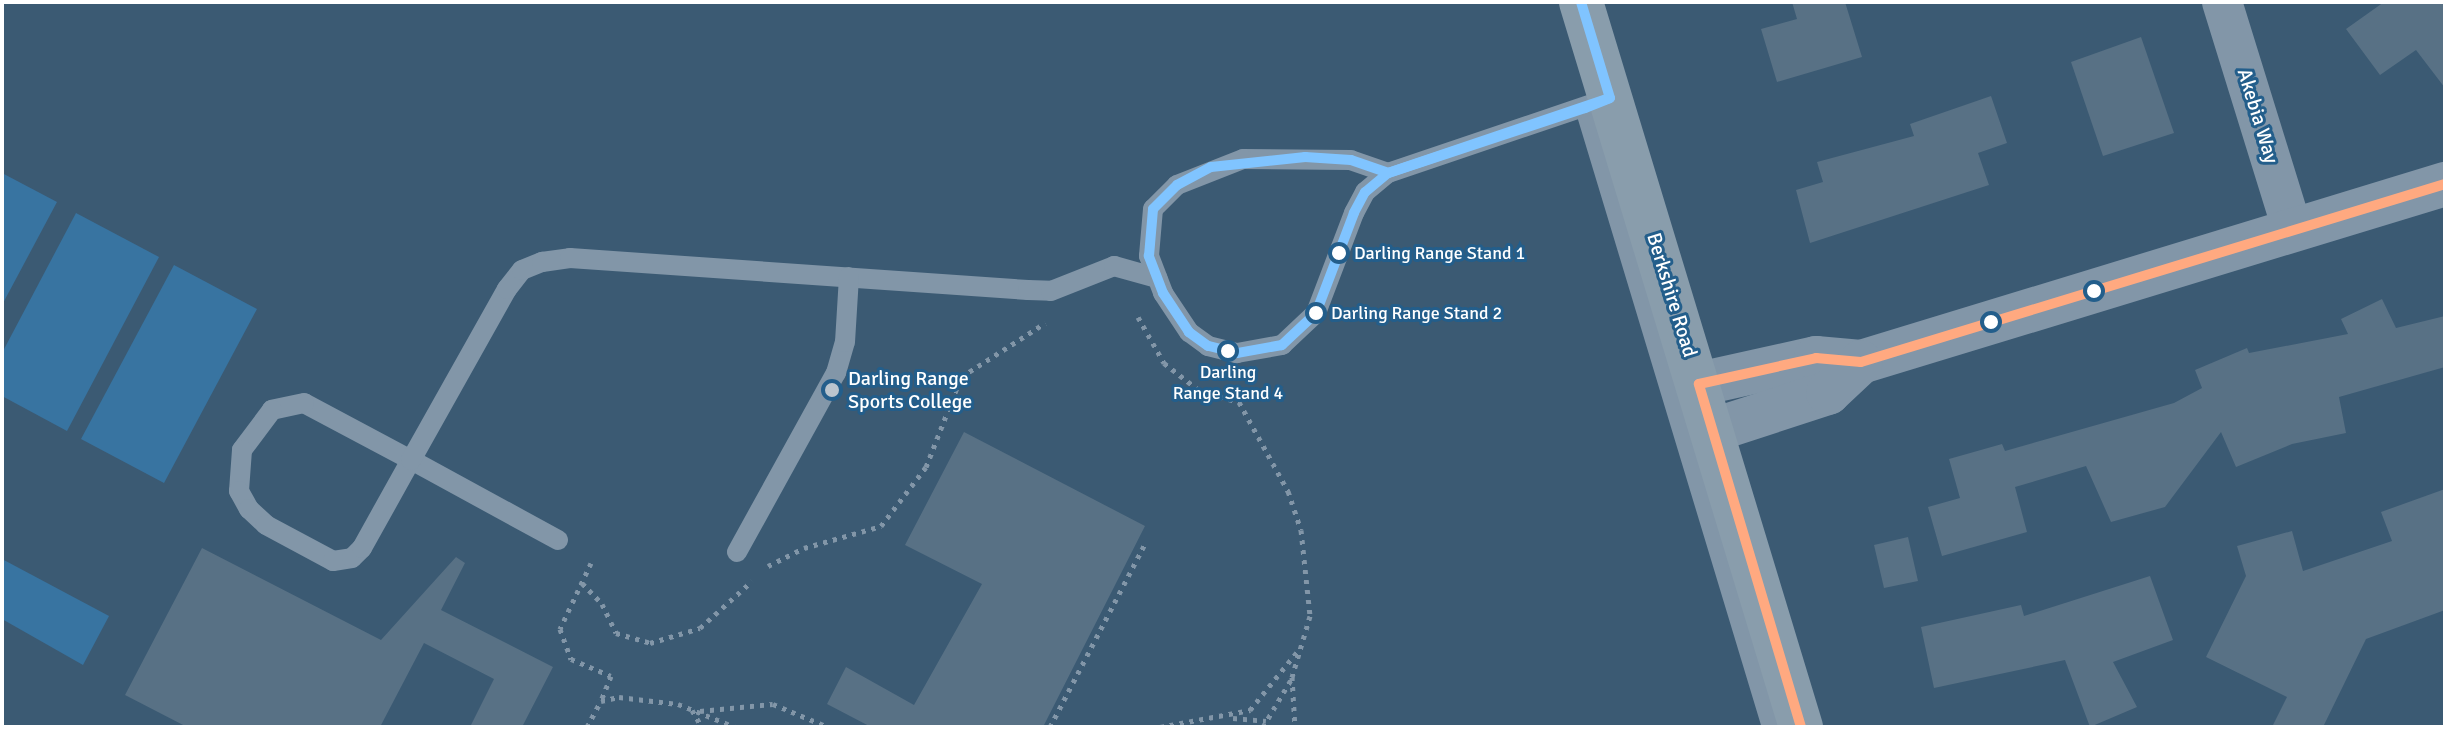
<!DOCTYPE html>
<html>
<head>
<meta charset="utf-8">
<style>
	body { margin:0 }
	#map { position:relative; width:2447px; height:729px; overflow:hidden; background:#3b5a73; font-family:Signika,sans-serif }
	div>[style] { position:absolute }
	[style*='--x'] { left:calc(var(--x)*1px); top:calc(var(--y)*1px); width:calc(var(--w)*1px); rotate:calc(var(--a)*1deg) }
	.green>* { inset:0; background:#3874a1 }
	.building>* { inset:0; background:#587185 }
	.path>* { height:5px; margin-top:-2.5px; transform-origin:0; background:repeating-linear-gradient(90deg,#8296a8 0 4px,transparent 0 10px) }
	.service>* { height:20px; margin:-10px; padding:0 10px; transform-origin:10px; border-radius:10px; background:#8296a8 }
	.minor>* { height:40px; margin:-20px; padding:0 20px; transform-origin:20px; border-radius:20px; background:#8296a8 }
	.tertiary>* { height:44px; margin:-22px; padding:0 22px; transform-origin:22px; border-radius:22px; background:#8296a8 }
	.secondary>* { height:44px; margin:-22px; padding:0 22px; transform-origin:22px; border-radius:22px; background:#899dac }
	.bus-1>* { height:10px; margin:-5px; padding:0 5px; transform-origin:5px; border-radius:5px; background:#ffa980 }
	.bus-2>* { height:10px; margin:-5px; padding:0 5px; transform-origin:5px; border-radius:5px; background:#80c4ff }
	.dots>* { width:22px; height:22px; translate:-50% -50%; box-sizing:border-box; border:4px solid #235e8b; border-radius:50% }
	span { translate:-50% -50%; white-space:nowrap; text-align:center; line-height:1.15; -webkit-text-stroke:6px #235e8b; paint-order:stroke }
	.bus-label { font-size:18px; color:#fff }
	.left { translate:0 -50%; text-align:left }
	.street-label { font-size:20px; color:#fff }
	.poi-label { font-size:20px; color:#fff }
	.frame { position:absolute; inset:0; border:4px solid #fff; pointer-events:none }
</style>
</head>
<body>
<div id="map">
	<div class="green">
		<div style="clip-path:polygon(2px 173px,57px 202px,2px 305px)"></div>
		<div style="clip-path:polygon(76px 213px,159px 257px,67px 431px,2px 396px,2px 353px)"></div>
		<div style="clip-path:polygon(174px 265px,257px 309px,164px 483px,81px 439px)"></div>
		<div style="clip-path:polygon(2px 559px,109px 616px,83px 665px,2px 619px)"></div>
	</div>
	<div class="building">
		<div style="clip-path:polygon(1792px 2px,1845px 2px,1862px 57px,1777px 82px,1761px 29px,1797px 19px)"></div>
		<div style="clip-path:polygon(2384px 2px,2445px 2px,2445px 88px,2416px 50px,2380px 75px,2346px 29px)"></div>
		<div style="clip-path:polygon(2141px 37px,2174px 133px,2103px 156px,2071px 62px)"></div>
		<div style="clip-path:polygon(1991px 96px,2007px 143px,1978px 153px,1989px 185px,1810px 243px,1796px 190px,1823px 182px,1817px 162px,1914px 136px,1910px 124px)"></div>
		<div style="clip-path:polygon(2382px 299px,2396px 328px,2445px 316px,2445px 367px,2339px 397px,2346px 433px,2292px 444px,2236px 467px,2221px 432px,2165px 507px,2111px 522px,2086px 466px,2015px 487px,2027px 532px,1942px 556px,1928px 507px,1960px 498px,1949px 459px,2002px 444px,2005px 451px,2174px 403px,2202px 388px,2195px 370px,2247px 348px,2249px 353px,2348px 334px,2341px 319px)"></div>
		<div style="clip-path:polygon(964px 432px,1145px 526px,1043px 727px,871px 727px,827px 704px,846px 667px,914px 705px,982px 584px,905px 545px)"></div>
		<div style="clip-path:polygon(2445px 489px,2445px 610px,2366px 639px,2323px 727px,2272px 727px,2287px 697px,2206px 657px,2246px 576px,2237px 546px,2292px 531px,2303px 571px,2392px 541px,2381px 512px)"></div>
		<div style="clip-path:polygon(1908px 537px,1918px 581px,1884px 588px,1874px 545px)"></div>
		<div style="clip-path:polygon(202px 548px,381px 640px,456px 557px,465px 563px,441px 610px,553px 667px,522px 727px,470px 727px,494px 679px,424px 643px,380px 727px,187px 727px,125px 695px)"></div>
		<div style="clip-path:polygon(2150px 576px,2173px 640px,2113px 662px,2137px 707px,2090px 727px,2065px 660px,1934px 688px,1921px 627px,2021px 605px,2024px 616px)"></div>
	</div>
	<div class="path">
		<div style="--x:1138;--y:317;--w:53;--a:60.5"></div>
		<div style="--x:1164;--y:363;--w:46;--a:37.9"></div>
		<div style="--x:1200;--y:391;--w:41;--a:15.8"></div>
		<div style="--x:1239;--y:402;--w:102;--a:61.2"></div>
		<div style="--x:1288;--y:491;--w:41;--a:71.6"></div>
		<div style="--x:1301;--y:530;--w:86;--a:84"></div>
		<div style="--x:1310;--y:616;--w:64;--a:106.4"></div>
		<div style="--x:1292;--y:677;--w:50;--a:86.6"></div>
		<div style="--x:591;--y:563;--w:73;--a:115.2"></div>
		<div style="--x:560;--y:629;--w:32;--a:70"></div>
		<div style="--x:571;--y:659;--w:43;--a:23"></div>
		<div style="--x:611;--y:676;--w:27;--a:112"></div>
		<div style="--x:768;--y:566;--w:40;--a:-26.6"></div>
		<div style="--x:804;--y:548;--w:80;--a:-15.9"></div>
		<div style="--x:881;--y:526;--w:74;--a:-52.7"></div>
		<div style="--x:926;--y:467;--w:97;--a:-68.7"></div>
		<div style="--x:961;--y:377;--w:100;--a:-32.7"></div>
		<div style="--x:582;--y:583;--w:29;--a:46"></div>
		<div style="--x:602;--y:604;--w:32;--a:64"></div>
		<div style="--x:616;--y:633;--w:35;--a:16"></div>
		<div style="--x:650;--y:643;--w:52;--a:-16.7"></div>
		<div style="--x:700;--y:628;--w:70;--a:-42.1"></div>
		<div style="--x:692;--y:710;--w:20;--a:60"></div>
		<div style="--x:700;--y:711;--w:73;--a:-5.5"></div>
		<div style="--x:773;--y:704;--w:60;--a:22.7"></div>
		<div style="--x:1233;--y:718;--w:33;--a:5"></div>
		<div style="--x:587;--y:727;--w:30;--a:-62"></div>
		<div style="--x:601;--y:701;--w:18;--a:-13"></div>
		<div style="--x:619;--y:697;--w:59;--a:6.8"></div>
		<div style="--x:678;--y:704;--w:61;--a:22"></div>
		<div style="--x:1050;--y:727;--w:206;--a:-62.6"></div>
		<div style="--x:1160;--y:727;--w:92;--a:-10.7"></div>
		<div style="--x:1250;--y:710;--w:75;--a:-51"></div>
		<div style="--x:1263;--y:727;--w:57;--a:-59.4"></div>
	</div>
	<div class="service">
		<div style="--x:1585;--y:108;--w:647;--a:73.19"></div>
		<div style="--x:1388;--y:173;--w:39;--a:-161"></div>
		<div style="--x:1351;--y:160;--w:108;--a:-179.5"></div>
		<div style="--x:1243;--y:159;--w:71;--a:158.5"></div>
		<div style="--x:1177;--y:185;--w:34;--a:135"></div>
		<div style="--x:1153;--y:209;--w:47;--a:94.9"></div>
		<div style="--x:1149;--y:256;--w:40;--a:69"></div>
		<div style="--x:1163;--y:293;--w:47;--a:56.3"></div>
		<div style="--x:1189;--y:332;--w:24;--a:36"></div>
		<div style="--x:1208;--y:346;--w:30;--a:14"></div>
		<div style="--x:1237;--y:353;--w:46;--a:-10.1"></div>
		<div style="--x:1282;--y:345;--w:47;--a:-43.3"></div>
		<div style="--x:1316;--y:313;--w:107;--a:-69.2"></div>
		<div style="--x:1354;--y:213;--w:24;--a:-62"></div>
		<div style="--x:1365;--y:192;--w:30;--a:-40"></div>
		<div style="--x:1388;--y:173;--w:234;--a:-18.7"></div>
		<div style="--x:558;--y:540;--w:167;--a:-151.4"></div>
		<div style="--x:411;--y:460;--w:121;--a:-152"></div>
		<div style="--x:304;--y:403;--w:33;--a:168"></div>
		<div style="--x:272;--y:410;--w:50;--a:126.9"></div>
		<div style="--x:242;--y:450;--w:41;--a:94.2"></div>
		<div style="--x:239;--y:491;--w:21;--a:61"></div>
		<div style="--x:249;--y:509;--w:23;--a:43"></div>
		<div style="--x:266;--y:525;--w:76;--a:28.2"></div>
		<div style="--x:333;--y:561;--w:19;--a:-9"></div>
		<div style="--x:352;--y:558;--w:14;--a:-45"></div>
		<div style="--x:362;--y:548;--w:101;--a:-60.9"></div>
		<div style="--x:411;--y:460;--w:196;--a:-60.7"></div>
		<div style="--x:507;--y:289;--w:24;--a:-52"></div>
		<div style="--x:522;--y:270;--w:22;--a:-22"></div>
		<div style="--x:542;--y:262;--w:28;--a:-8"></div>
		<div style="--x:570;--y:258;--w:459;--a:4"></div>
		<div style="--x:1028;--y:290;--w:23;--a:2"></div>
		<div style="--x:1051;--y:291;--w:68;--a:-21.6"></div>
		<div style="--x:1114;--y:266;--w:45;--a:15.6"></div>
		<div style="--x:737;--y:552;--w:205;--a:-61.1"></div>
		<div style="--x:836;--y:373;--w:32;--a:-74"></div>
		<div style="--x:845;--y:342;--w:65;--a:-86.5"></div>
	</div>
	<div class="minor">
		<div style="--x:2222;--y:2;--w:240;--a:72.8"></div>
	</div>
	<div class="tertiary">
		<div style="--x:1699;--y:384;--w:120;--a:-12.5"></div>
		<div style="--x:1816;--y:358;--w:45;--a:5.1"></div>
		<div style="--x:1861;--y:362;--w:611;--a:-16.95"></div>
		<div style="--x:1714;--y:430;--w:120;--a:-18"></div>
		<div style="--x:1828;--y:393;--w:45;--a:-43.2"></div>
	</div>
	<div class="secondary">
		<div style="--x:1581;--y:2;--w:758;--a:73.12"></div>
	</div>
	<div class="bus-1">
		<div style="--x:1801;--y:727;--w:358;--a:-106.6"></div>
		<div style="--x:1699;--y:384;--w:120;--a:-12.5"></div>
		<div style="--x:1816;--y:358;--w:45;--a:5.1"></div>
		<div style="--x:1861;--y:362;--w:611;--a:-16.95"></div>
	</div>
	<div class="bus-2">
		<div style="--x:1581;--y:2;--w:100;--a:73.2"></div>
		<div style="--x:1610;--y:98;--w:27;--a:158"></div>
		<div style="--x:1585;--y:108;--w:207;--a:161.7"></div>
		<div style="--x:1388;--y:173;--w:234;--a:-18.7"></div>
		<div style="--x:1305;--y:157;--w:46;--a:3.7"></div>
		<div style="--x:1351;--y:160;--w:39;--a:19"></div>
		<div style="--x:1388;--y:173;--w:30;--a:140"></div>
		<div style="--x:1365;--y:192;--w:24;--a:118"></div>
		<div style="--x:1354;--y:213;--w:107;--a:110.8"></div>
		<div style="--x:1316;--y:313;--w:47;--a:136.7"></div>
		<div style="--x:1282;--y:345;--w:46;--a:169.9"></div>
		<div style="--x:1237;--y:353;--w:30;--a:-166"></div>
		<div style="--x:1208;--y:346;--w:24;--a:-144"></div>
		<div style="--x:1189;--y:332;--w:47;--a:-123.7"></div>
		<div style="--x:1163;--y:293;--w:40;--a:-111"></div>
		<div style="--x:1149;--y:256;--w:47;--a:-85.1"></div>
		<div style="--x:1153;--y:209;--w:34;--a:-45"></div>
		<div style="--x:1177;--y:185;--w:38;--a:-28"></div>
		<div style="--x:1211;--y:167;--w:95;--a:-6.1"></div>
	</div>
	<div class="dots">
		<div style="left:1339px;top:253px;background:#fff"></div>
		<div style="left:2094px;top:291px;background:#fff"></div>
		<div style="left:1316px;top:313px;background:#fff"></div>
		<div style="left:1991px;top:322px;background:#fff"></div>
		<div style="left:1228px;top:351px;background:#fff"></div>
		<div style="left:832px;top:390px;background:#bac5ce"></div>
	</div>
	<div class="bus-label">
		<span class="left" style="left:1354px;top:253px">Darling Range Stand 1</span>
		<span class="left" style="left:1331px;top:313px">Darling Range Stand 2</span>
		<span style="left:1228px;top:383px">Darling<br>Range Stand 4</span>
	</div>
	<div class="street-label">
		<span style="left:2258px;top:116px;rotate:73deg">Akebia Way</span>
		<span style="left:1672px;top:295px;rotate:73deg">Berkshire Road</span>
	</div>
	<div class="poi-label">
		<span class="left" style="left:848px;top:390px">Darling Range<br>Sports College</span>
	</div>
	<div class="frame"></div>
</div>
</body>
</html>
